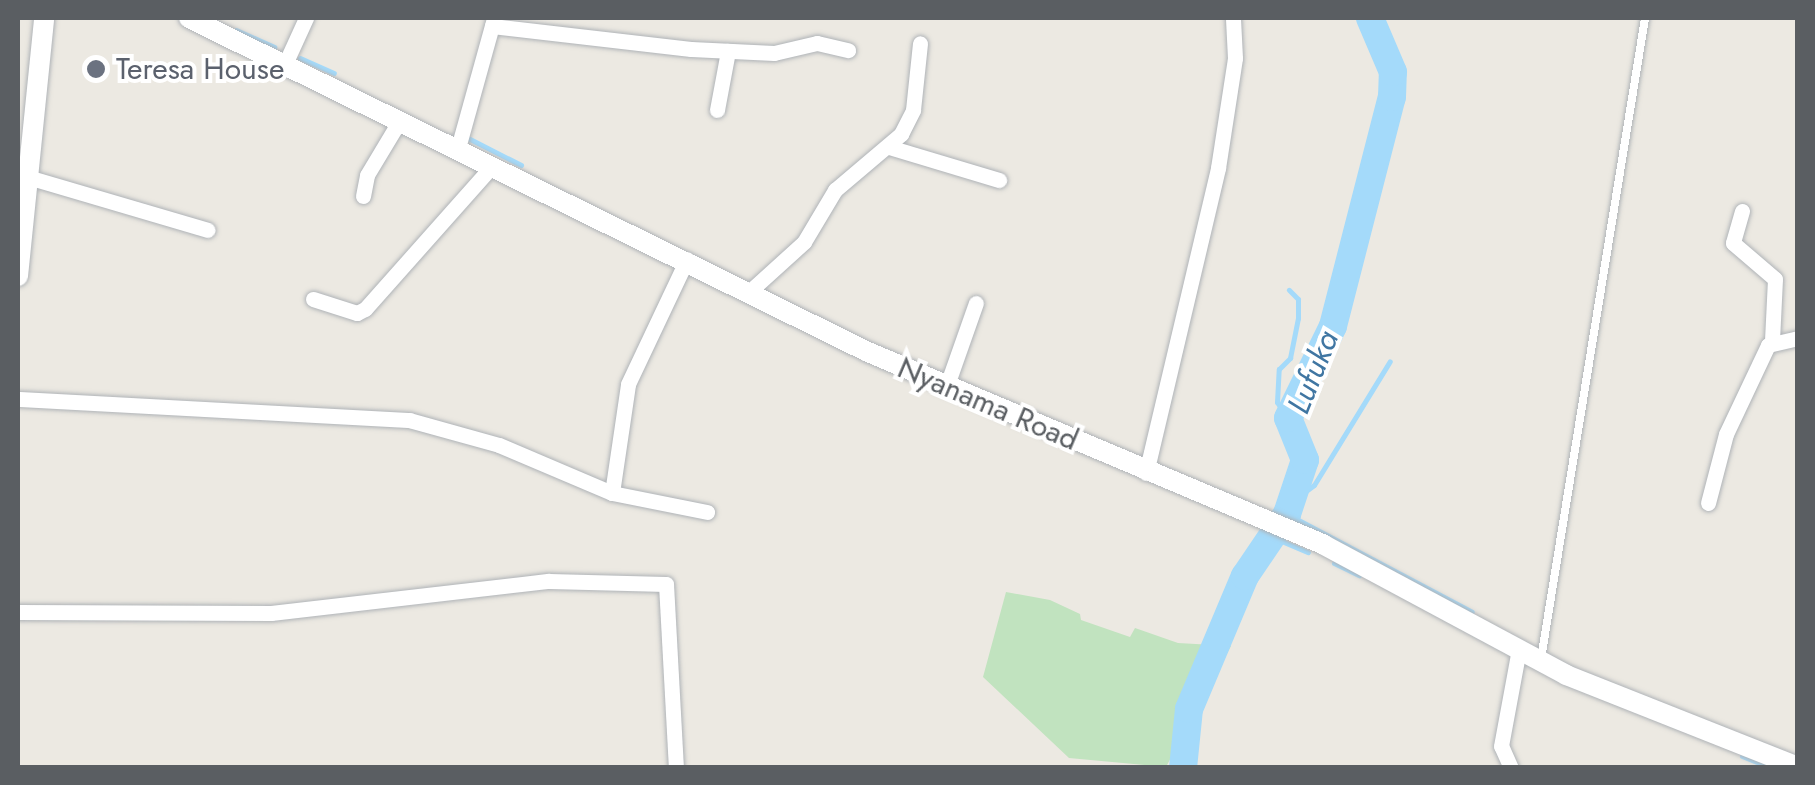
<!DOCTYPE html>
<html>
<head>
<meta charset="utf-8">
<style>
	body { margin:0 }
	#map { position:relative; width:1815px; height:785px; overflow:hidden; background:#ece9e2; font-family:Jost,sans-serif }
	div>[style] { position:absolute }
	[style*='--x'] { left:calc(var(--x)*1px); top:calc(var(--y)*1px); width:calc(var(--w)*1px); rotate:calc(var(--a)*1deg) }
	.green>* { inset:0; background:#c1e3bf }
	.stream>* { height:5px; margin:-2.5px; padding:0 2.5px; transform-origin:2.5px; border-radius:2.5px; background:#a4dafa }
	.river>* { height:28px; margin:-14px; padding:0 14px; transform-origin:14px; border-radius:14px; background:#a4dafa }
	.roads { filter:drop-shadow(0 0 2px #afb3b7) drop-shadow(0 0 2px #afb3b7) }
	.service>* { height:8px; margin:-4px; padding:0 4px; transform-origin:4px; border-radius:4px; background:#fff }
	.minor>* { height:15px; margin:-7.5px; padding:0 7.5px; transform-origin:7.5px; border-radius:7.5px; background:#fff }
	.tertiary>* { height:20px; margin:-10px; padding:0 10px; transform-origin:10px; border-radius:10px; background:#fff }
	.dots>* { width:28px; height:28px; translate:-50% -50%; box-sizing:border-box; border:5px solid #fff; border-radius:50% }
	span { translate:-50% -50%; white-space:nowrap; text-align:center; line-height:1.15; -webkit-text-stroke:8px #fff; paint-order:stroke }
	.worship-label { font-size:30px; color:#5b616d }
	.left { translate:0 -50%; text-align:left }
	.street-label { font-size:30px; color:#5a5e62 }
	.water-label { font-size:32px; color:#4076a2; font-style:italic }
	.frame { position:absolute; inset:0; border:20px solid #5a5e62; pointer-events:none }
</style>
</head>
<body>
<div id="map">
	<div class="green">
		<div style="clip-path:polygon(1006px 592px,1050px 600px,1080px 614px,1081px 620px,1130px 637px,1135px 628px,1178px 643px,1231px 646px,1166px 767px,1069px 758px,983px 677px)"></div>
	</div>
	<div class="stream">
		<div style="--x:236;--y:30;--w:42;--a:24.1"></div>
		<div style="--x:300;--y:58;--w:37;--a:24"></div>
		<div style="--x:464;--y:136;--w:64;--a:27"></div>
		<div style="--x:1288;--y:418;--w:19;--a:-125"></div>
		<div style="--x:1277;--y:402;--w:33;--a:-87"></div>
		<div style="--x:1279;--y:369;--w:16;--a:-45"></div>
		<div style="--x:1290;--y:358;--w:41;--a:-78.7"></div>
		<div style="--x:1298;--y:318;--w:19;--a:-90"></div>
		<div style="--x:1298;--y:299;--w:13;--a:-135"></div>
		<div style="--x:1290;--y:503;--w:30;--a:-37"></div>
		<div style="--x:1314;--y:485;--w:145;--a:-58.5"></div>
		<div style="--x:1287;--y:514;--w:209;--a:27.9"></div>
		<div style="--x:1272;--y:537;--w:39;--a:23"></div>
		<div style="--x:1334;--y:563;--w:28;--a:26"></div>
		<div style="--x:1742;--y:756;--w:32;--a:22"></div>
	</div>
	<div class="river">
		<div style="--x:1183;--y:768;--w:59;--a:-84.2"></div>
		<div style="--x:1189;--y:709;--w:144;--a:-67.2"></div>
		<div style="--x:1245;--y:576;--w:75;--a:-55.9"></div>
		<div style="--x:1287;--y:514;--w:57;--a:-71.6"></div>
		<div style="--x:1305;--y:460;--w:45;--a:-112"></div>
		<div style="--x:1288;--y:418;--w:102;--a:-63.9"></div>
		<div style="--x:1333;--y:326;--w:236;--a:-75.6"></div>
		<div style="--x:1392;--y:97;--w:25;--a:-88"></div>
		<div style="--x:1393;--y:72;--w:59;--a:-113.1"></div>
	</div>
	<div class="roads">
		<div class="service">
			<div style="--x:1541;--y:659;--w:649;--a:-80.78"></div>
		</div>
		<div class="minor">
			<div style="--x:492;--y:26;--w:200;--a:6.6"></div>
			<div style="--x:691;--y:49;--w:83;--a:2.8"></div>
			<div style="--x:774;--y:53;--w:44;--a:-13.1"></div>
			<div style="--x:817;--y:43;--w:32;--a:13"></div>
			<div style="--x:285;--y:64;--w:51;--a:-65.5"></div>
			<div style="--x:717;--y:110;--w:60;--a:-79.4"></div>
			<div style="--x:889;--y:147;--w:115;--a:16.7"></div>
			<div style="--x:458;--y:148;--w:135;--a:-74.5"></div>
			<div style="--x:31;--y:178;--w:184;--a:16.4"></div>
			<div style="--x:363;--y:196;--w:21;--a:-79"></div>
			<div style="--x:367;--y:175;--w:64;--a:-59"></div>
			<div style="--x:1742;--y:211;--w:33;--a:106"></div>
			<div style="--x:1733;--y:243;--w:55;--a:40.6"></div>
			<div style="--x:1775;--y:279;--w:62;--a:92.8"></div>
			<div style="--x:750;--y:291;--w:73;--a:-42.2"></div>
			<div style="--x:804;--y:242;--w:61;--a:-59.2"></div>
			<div style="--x:835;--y:190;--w:87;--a:-40.3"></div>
			<div style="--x:901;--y:134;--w:27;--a:-63"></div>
			<div style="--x:913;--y:110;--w:67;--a:-84"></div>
			<div style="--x:313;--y:299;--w:46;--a:17.7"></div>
			<div style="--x:357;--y:313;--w:9;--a:-27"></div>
			<div style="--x:365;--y:309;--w:193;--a:-48.4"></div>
			<div style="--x:946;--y:388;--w:90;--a:-70.6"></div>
			<div style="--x:18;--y:399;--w:392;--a:3.1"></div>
			<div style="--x:409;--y:420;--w:93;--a:15.5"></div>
			<div style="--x:499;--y:445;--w:123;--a:23"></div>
			<div style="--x:612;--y:493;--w:97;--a:11.3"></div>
			<div style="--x:1146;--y:473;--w:313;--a:-76.7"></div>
			<div style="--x:1218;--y:168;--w:111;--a:-81.2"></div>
			<div style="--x:1235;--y:58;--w:40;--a:-92.9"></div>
			<div style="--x:612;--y:493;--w:110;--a:-81.6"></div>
			<div style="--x:628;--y:384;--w:138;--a:-64.7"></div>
			<div style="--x:1708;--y:503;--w:71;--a:-75.4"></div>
			<div style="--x:1726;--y:434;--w:98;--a:-64.7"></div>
			<div style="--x:1768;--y:345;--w:31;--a:-13"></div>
			<div style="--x:18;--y:612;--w:253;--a:0.2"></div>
			<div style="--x:271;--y:613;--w:280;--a:-6.6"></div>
			<div style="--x:549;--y:581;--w:117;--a:1.5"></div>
			<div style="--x:666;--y:584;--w:184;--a:86.9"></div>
			<div style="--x:1511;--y:768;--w:24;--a:-114"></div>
			<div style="--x:1501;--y:746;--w:99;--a:-79.5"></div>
		</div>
		<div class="tertiary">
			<div style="--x:189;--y:18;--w:757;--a:26.19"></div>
			<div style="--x:868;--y:352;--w:495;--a:22.9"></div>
			<div style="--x:1324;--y:545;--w:275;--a:28.2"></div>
			<div style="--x:1566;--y:675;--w:250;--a:21.6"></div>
			<div style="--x:18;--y:276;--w:259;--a:-84.2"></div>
		</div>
	</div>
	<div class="dots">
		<div style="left:96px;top:69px;background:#6b7280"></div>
	</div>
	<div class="worship-label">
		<span class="left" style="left:116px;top:69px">Teresa House</span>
	</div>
	<div class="street-label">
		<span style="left:988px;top:404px;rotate:23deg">Nyanama Road</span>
	</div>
	<div class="water-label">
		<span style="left:1313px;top:372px;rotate:-68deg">Lufuka</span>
	</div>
	<div class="frame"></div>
</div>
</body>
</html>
